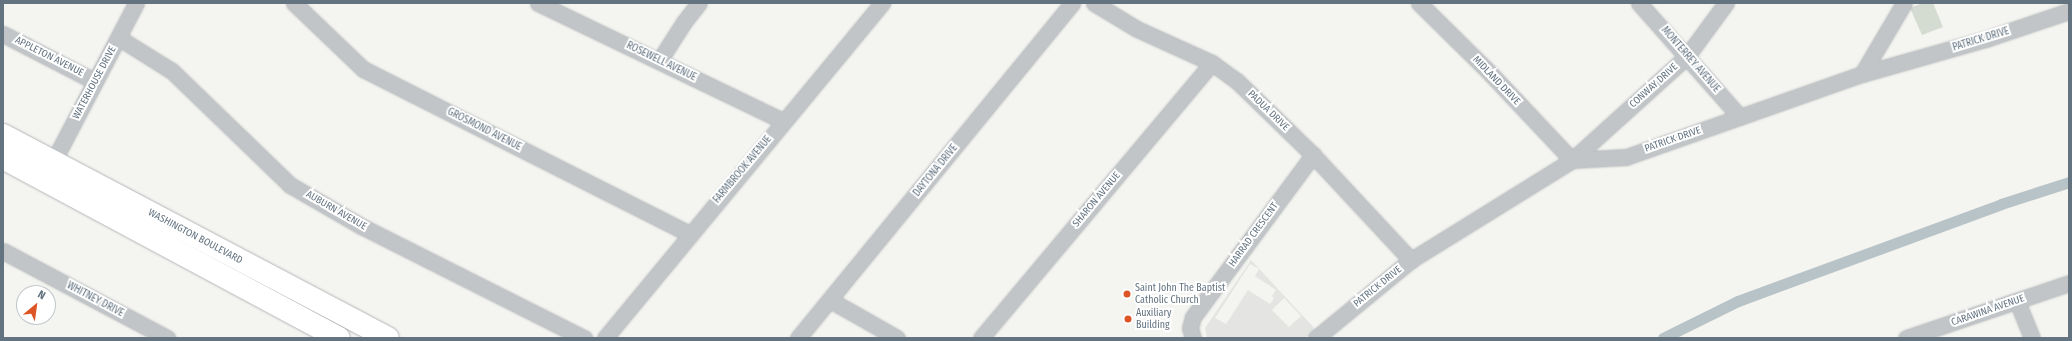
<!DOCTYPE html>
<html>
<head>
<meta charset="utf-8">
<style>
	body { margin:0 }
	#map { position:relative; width:2072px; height:341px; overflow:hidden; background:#f4f4f0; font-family:"Fira Sans Condensed",sans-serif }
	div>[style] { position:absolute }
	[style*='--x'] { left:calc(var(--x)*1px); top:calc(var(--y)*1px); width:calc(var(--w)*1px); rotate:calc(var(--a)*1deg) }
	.built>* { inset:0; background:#e4e5e3 }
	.green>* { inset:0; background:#d4dbd1 }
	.canal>* { height:11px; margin:-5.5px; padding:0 5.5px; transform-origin:5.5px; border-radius:5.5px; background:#b8c3c7 }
	.roads { filter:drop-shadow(0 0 1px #b4b7ba) drop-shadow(0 0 1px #b4b7ba) }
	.minor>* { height:15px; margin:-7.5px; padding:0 7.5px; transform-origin:7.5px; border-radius:7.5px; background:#c1c5c8 }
	.highway>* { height:22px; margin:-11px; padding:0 11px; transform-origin:11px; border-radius:11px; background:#fff }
	.dots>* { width:11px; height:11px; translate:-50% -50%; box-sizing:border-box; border:2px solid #fff; border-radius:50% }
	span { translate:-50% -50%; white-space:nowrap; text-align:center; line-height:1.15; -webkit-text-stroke:4px #fff; paint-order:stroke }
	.street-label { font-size:10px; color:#637380 }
	.poi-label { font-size:10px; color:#637380 }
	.left { translate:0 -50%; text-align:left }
	.frame { position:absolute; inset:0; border:4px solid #637380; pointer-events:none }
	.north { position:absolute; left:16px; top:285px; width:40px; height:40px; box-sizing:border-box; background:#fff; border:1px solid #c1c7cc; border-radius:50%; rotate:29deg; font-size:11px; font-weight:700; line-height:16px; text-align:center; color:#637380 }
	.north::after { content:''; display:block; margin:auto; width:14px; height:18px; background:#de5525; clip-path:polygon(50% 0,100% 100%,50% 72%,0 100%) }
</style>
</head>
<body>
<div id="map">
	<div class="built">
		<div style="clip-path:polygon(evenodd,1251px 260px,1316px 330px,1305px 338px,1207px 338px,1205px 328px,1251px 260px,1250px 264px,1259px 269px,1255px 276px,1276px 290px,1272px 296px,1274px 298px,1270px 304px,1248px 290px,1226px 324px,1215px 318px,1250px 264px,1251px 260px,1284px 298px,1301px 316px,1289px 327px,1272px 310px,1284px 298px)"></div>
	</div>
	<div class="green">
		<div style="clip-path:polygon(1923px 3px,1933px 3px,1943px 27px,1922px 35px,1910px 8px)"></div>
	</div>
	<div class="canal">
		<div style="--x:1663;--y:338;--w:84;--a:-26.3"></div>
		<div style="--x:1738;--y:301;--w:280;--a:-20.2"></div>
		<div style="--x:2001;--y:204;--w:71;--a:-17.9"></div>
	</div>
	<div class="roads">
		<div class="minor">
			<div style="--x:294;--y:3;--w:95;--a:43.7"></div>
			<div style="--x:363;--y:69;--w:366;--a:26.8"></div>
			<div style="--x:538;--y:3;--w:272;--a:25.7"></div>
			<div style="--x:1094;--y:3;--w:50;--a:31.2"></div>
			<div style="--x:1137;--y:29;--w:82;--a:24.4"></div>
			<div style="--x:1212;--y:63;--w:31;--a:36"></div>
			<div style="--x:1237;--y:81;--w:106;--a:44.2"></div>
			<div style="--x:1313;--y:155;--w:144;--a:47"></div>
			<div style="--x:1419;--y:3;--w:100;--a:44.6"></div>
			<div style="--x:1490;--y:73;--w:120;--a:46.7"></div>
			<div style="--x:1639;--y:3;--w:152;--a:48.5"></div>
			<div style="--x:3;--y:34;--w:102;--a:27.3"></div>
			<div style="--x:119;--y:38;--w:62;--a:31.9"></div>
			<div style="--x:172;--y:71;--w:164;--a:44"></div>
			<div style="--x:290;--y:185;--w:82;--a:30"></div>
			<div style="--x:361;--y:226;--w:250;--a:26.7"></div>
			<div style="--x:659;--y:61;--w:46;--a:-57.3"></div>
			<div style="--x:684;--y:22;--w:24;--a:-52"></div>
			<div style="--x:1862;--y:74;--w:82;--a:-59.4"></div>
			<div style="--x:1572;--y:160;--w:155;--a:-42.1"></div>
			<div style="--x:1687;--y:56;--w:66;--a:-53.7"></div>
			<div style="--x:53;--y:162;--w:179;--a:-62.4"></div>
			<div style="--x:3;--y:251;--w:186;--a:27.9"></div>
			<div style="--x:830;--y:300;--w:77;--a:29.6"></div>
			<div style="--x:2017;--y:301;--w:40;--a:68"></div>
			<div style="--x:605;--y:338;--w:435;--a:-50.4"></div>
			<div style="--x:798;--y:338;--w:433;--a:-50.7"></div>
			<div style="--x:981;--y:338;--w:359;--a:-50"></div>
			<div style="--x:1193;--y:338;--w:10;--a:-107"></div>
			<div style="--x:1190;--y:328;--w:11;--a:-75"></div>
			<div style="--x:1193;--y:317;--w:202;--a:-53.5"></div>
			<div style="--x:1316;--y:338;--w:123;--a:-39.4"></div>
			<div style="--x:1411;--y:260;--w:190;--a:-31.8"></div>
			<div style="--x:1572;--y:160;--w:54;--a:-3.2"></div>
			<div style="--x:1626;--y:157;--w:250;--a:-19.4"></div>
			<div style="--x:1862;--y:74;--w:129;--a:-15.8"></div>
			<div style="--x:1986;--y:39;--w:88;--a:-18.6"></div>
			<div style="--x:1906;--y:338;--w:172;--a:-18.6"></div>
		</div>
		<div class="highway">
			<div style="--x:3;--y:135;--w:435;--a:27.8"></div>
			<div style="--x:3;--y:158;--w:381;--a:28.2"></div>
		</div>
	</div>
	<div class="dots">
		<div style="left:1127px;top:294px;background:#de5525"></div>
		<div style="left:1128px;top:319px;background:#de5525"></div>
	</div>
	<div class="street-label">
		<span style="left:1981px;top:40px;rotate:-17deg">PATRICK DRIVE</span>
		<span style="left:49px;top:57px;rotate:27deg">APPLETON AVENUE</span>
		<span style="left:1690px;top:60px;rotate:49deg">MONTERREY AVENUE</span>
		<span style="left:661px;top:62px;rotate:26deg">ROSEWELL AVENUE</span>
		<span style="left:1496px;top:81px;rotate:46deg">MIDLAND DRIVE</span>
		<span style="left:95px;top:83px;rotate:-62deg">WATERHOUSE DRIVE</span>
		<span style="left:1654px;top:86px;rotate:-42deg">CONWAY DRIVE</span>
		<span style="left:1268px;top:111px;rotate:44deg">PADUA DRIVE</span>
		<span style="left:484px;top:130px;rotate:27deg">GROSMOND AVENUE</span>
		<span style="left:1673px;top:140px;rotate:-19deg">PATRICK DRIVE</span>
		<span style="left:743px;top:170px;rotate:-50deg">FARMBROOK AVENUE</span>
		<span style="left:936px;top:171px;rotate:-51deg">DAYTONA DRIVE</span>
		<span style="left:1097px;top:200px;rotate:-50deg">SHARON AVENUE</span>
		<span style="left:336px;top:211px;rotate:30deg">AUBURN AVENUE</span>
		<span style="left:1254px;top:235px;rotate:-54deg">HARRAD CRESCENT</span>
		<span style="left:195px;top:237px;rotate:28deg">WASHINGTON BOULEVARD</span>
		<span style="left:1378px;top:287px;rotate:-39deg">PATRICK DRIVE</span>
		<span style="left:95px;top:300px;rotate:28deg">WHITNEY DRIVE</span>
		<span style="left:1988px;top:311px;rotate:-19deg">CARAWINA AVENUE</span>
	</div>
	<div class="poi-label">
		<span class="left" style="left:1135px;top:294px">Saint John The Baptist<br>Catholic Church</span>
		<span class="left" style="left:1136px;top:319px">Auxiliary<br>Building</span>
	</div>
	<div class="frame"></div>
	<div class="north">N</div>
</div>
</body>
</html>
